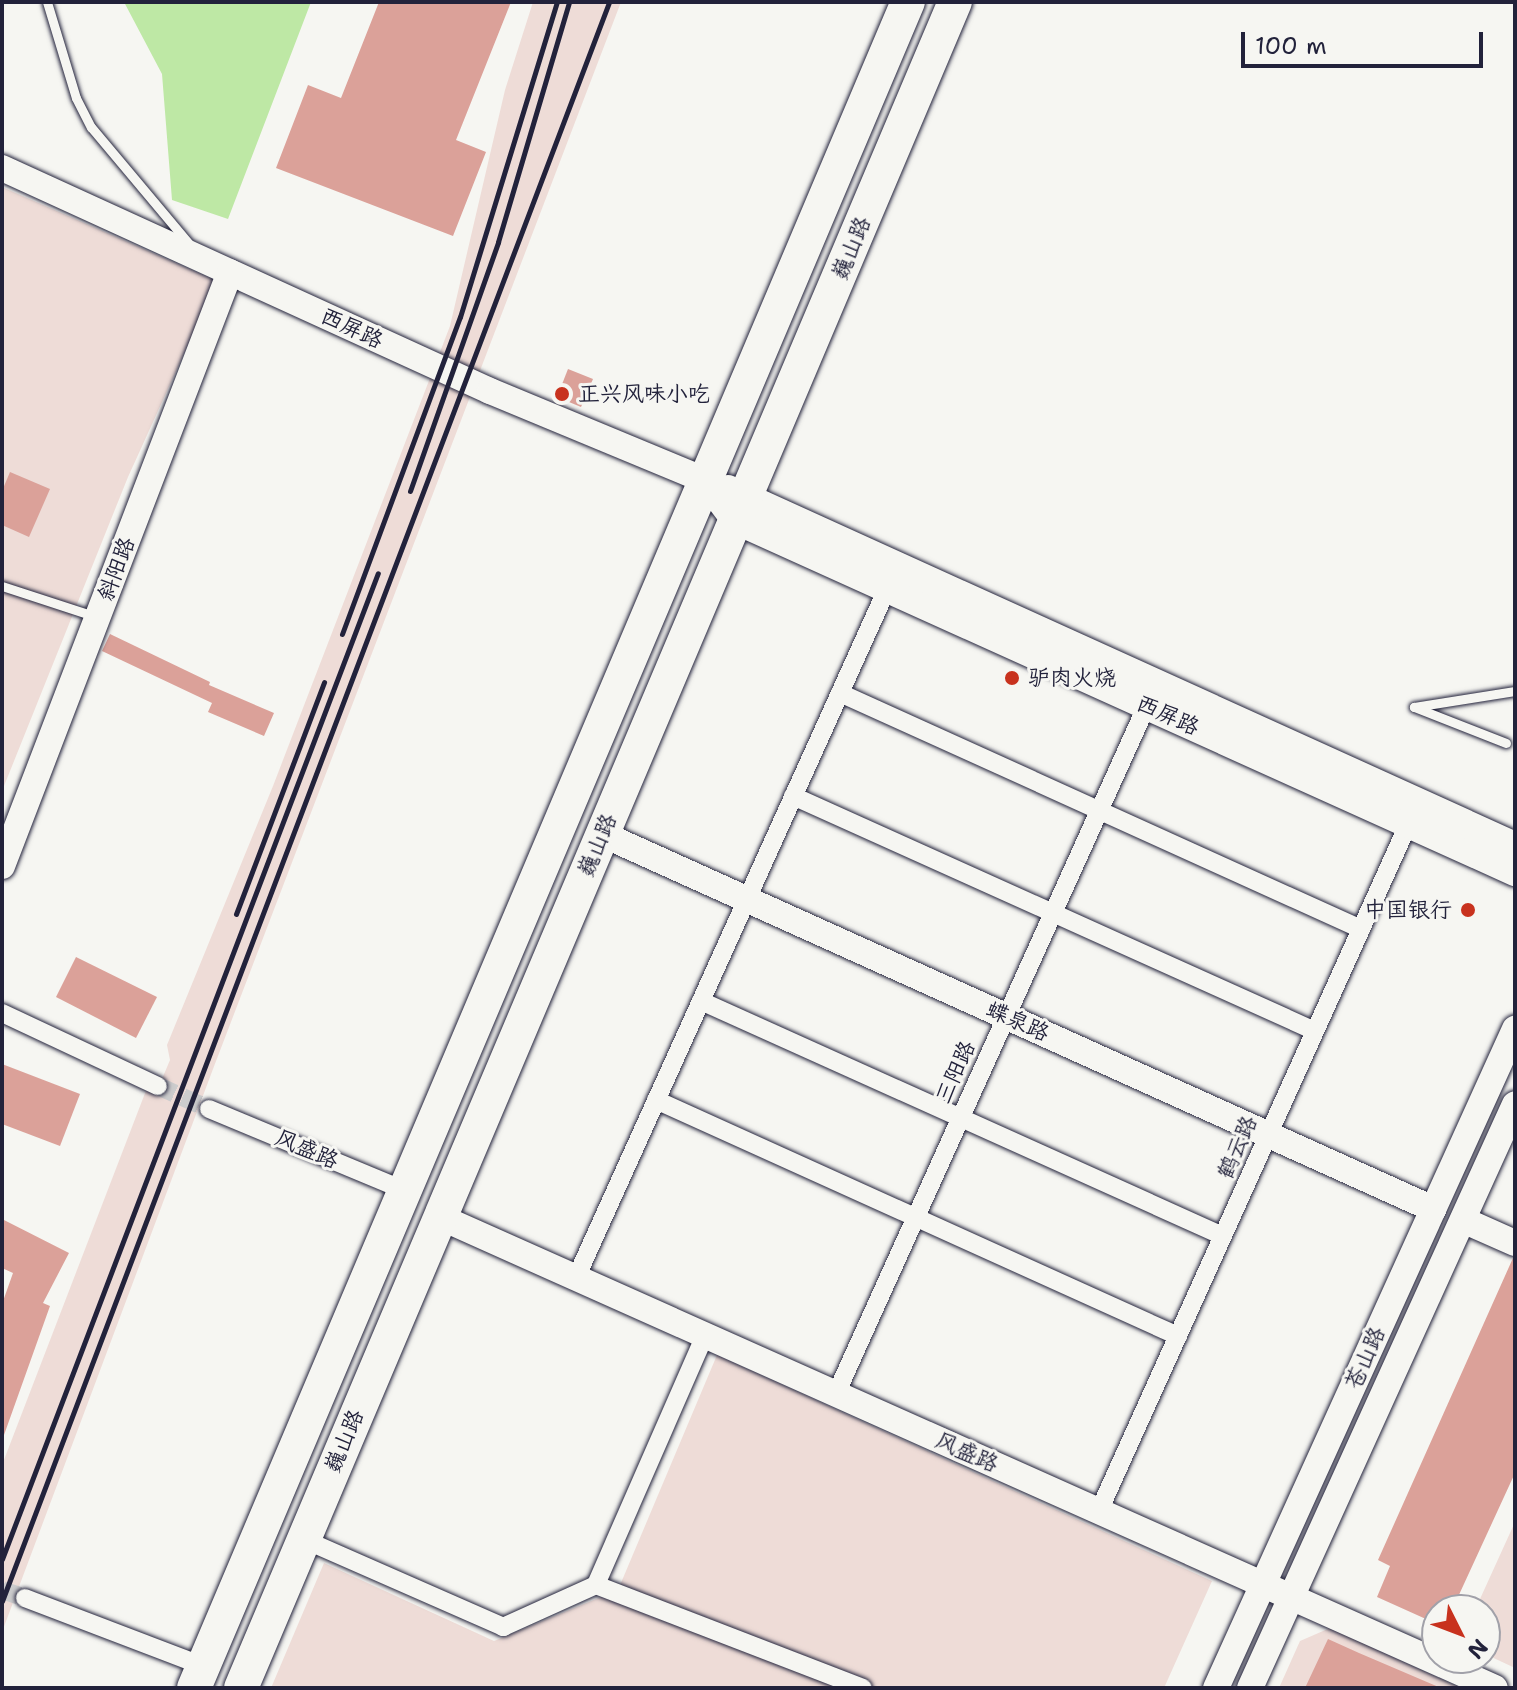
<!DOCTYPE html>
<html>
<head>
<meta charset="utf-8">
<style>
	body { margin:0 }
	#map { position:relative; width:1517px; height:1690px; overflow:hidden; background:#f6f6f2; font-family:"Shantell Sans","LXGW WenKai TC",sans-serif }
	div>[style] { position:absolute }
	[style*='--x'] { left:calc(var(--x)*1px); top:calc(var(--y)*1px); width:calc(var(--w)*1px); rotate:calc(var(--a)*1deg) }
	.built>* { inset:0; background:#eedcd7 }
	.green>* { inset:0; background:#bee8a5 }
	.building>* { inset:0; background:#dba199 }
	.street-tunnel>* { height:18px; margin-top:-9px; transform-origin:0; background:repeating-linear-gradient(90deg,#cccccd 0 18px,transparent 0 27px) }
	.roads { filter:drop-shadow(0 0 2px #22223b) drop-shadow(0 0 2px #22223b) }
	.lane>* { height:9px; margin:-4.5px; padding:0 4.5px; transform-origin:4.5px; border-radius:4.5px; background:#f6f6f2 }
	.street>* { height:18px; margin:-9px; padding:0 9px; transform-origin:9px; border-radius:9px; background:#f6f6f2 }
	.secondary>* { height:26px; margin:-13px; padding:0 13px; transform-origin:13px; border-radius:13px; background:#f6f6f2 }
	.primary>* { height:28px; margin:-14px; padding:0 14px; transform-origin:14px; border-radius:14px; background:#f6f6f2 }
	.highway>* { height:34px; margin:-17px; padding:0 17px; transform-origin:17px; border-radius:17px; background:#f6f6f2 }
	.rail>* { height:5px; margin:-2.5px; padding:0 2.5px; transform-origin:2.5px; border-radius:2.5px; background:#22223b }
	.dots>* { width:22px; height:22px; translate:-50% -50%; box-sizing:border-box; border:4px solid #f6f6f2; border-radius:50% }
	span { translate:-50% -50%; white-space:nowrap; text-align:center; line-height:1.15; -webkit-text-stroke:6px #f6f6f2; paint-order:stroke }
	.street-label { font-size:22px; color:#22223b }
	.poi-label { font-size:22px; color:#22223b }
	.left { translate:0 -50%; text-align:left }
	.right { translate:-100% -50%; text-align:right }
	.frame { position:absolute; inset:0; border:4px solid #22223b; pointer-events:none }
	.north { position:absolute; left:1421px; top:1594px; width:80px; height:80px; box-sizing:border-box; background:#f6f6f2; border:2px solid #a1a1a9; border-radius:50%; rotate:132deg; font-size:22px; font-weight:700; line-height:32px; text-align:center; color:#22223b }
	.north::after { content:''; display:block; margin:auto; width:28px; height:36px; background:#c8321e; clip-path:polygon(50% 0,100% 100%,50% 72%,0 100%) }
	.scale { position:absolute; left:1241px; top:32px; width:242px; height:36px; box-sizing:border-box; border:4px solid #22223b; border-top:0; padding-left:10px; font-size:24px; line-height:28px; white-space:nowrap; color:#22223b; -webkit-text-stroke:6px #f6f6f2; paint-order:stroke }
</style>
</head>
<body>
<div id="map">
	<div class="built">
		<div style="clip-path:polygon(533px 2px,621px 2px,213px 1069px,2px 1632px,2px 1465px,147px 1088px,162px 1079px,170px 1060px,167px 1045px,273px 786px,450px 326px,505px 90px)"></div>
		<div style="clip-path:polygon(2px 187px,217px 281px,128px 477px,2px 791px)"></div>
		<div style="clip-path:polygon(717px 1355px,1212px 1581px,1164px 1688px,271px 1688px,324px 1563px,494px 1641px,618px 1590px)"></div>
		<div style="clip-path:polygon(1515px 1522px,1515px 1668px,1485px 1654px,1485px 1610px,1475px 1610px)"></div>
		<div style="clip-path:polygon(1330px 1628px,1461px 1688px,1279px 1688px,1300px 1641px)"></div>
	</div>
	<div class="green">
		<div style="clip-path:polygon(124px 2px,311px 2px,228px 219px,172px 200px,162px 74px)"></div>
	</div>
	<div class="building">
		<div style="clip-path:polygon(379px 2px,511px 2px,456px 140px,486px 152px,453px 236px,276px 168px,308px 85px,341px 98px)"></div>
		<div style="clip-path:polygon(568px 369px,593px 379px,581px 407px,557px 397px)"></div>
		<div style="clip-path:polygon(10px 472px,50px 489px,29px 537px,2px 525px,2px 491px)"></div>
		<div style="clip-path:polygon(110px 634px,210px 682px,209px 685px,274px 713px,264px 736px,208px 712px,212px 703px,102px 651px)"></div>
		<div style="clip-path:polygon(76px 957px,157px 997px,136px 1038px,56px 997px)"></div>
		<div style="clip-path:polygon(2px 1064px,80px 1094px,60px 1146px,2px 1124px)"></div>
		<div style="clip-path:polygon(2px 1219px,69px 1253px,43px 1303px,50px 1306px,4px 1435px,2px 1304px,13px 1273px,2px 1268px)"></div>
		<div style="clip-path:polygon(1513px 1258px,1515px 1473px,1452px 1610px,1437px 1610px,1437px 1624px,1377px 1597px,1390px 1566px,1378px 1560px)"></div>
		<div style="clip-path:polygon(1328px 1639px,1359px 1653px,1441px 1688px,1305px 1688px)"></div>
	</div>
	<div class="street-tunnel">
		<div style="--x:158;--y:1086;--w:56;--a:24.3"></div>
		<div style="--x:2;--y:1590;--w:24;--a:19"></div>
	</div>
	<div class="roads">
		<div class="lane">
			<div style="--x:47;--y:2;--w:100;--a:73.2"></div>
			<div style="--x:76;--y:98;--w:33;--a:63"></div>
			<div style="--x:91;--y:127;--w:155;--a:50"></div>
			<div style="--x:2;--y:586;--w:97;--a:18.1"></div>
			<div style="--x:1506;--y:743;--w:99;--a:-158.6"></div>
			<div style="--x:1414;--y:707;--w:102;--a:-9"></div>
		</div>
		<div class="street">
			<div style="--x:840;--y:693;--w:572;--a:24.37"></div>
			<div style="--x:793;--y:796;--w:572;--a:24.24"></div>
			<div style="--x:701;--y:1001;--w:572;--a:24.24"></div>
			<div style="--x:2;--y:1013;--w:172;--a:25.1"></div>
			<div style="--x:656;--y:1100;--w:573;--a:24.33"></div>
			<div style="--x:209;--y:1109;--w:211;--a:22.6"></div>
			<div style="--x:576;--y:1278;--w:766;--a:-65.71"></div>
			<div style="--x:705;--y:1335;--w:273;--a:113.6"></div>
			<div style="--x:596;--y:1585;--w:286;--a:21.1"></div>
			<div style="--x:836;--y:1394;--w:766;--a:-65.71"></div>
			<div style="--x:1099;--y:1511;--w:762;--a:-65.76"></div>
			<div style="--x:303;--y:1539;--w:219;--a:23.7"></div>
			<div style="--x:503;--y:1627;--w:102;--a:-24.3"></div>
			<div style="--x:25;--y:1598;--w:191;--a:20.9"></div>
		</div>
		<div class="secondary">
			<div style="--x:2;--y:168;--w:537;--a:24.56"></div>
			<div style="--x:490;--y:391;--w:233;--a:22.5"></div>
			<div style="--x:602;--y:834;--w:912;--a:24.29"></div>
			<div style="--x:2;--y:866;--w:636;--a:-69"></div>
			<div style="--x:440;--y:1217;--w:1155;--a:24.06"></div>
			<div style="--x:1463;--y:1220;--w:57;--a:23.9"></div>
			<div style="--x:1216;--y:1688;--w:724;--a:-65.6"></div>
			<div style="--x:1250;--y:1688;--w:641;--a:-65.59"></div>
		</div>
		<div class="primary">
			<div style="--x:705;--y:480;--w:50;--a:53.1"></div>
			<div style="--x:735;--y:520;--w:856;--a:24.29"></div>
			<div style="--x:728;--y:489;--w:864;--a:24.4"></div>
		</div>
		<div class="highway">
			<div style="--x:194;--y:1688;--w:1831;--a:-67.05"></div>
			<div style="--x:241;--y:1688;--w:1831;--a:-67.05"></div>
		</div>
	</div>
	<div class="rail">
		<div style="--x:410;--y:491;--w:264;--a:-70.5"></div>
		<div style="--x:498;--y:242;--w:250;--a:-73.5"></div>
		<div style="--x:342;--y:634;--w:338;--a:-69.6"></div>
		<div style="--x:460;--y:317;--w:330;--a:-72.9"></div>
		<div style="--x:236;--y:914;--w:248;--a:-69.2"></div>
		<div style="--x:2;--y:1559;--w:1055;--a:-69.13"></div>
		<div style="--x:2;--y:1601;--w:1710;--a:-69.21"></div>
	</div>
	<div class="dots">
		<div style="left:562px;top:394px;background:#c8321e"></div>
		<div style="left:1012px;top:678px;background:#c8321e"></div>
		<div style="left:1468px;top:910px;background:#c8321e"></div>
	</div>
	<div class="street-label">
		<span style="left:851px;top:248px;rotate:-67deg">巍山路</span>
		<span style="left:352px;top:328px;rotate:25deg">西屏路</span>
		<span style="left:116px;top:569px;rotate:-69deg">斜阳路</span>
		<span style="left:1168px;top:715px;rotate:24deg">西屏路</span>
		<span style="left:597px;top:845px;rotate:-67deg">巍山路</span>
		<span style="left:1018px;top:1021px;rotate:24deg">蝶泉路</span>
		<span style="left:955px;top:1072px;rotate:-66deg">三阳路</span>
		<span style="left:1237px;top:1147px;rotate:-66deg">鹤云路</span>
		<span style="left:307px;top:1149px;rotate:23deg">风盛路</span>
		<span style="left:1365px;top:1358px;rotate:-66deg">苍山路</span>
		<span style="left:344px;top:1441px;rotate:-67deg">巍山路</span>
		<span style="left:967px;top:1452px;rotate:24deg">风盛路</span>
	</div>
	<div class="poi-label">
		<span class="left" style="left:578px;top:394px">正兴风味小吃</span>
		<span class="left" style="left:1028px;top:678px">驴肉火烧</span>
		<span class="right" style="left:1452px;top:910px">中国银行</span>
	</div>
	<div class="frame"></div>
	<div class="north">N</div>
	<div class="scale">100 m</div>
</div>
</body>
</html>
